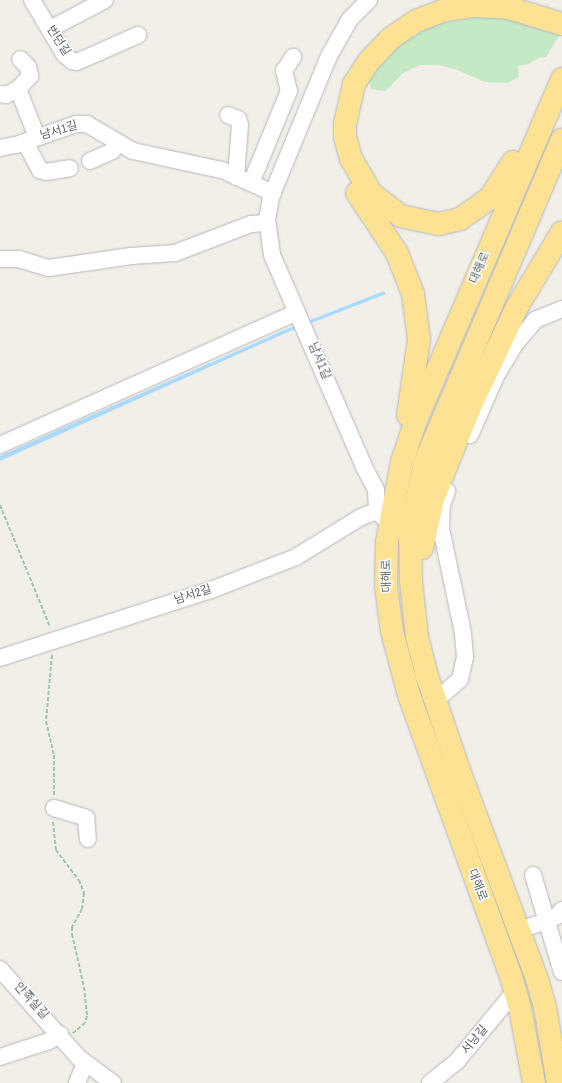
<!DOCTYPE html>
<html>
<head>
<meta charset="utf-8">
<style>
	body { margin:0 }
	#map { position:relative; width:562px; height:1083px; overflow:hidden; background:#f1efe8; font-family:"Archivo Narrow","Noto Sans KR",sans-serif }
	div>[style] { position:absolute }
	[style*='--x'] { left:calc(var(--x)*1px); top:calc(var(--y)*1px); width:calc(var(--w)*1px); rotate:calc(var(--a)*1deg) }
	.green>* { inset:0; background:#c5e8c5 }
	.water>* { inset:0; background:#aadaff }
	.path>* { height:2px; margin-top:-1px; transform-origin:0; background:repeating-linear-gradient(90deg,#9cc7a9 0 4px,transparent 0 6px) }
	.roads { filter:drop-shadow(0 0 1px #b5b8bc) drop-shadow(0 0 1px #b5b8bc) }
	.minor>* { height:16px; margin:-8px; padding:0 8px; transform-origin:8px; border-radius:8px; background:#fff }
	.highway>* { height:22px; margin:-11px; padding:0 11px; transform-origin:11px; border-radius:11px; background:#fde293 }
	span { translate:-50% -50%; white-space:nowrap; text-align:center; line-height:1.15; -webkit-text-stroke:3px #fff; paint-order:stroke }
	.street-label { font-size:12px; color:#5f6368 }
</style>
</head>
<body>
<div id="map">
	<div class="green">
		<div style="clip-path:polygon(490px 15px,514px 17px,560px 34px,546px 57px,538px 58px,529px 64px,518px 66px,519px 77px,507px 83px,485px 82px,455px 69px,439px 65px,420px 65px,403px 73px,386px 91px,371px 89px,368px 74px,388px 52px,420px 31px,442px 23px)"></div>
	</div>
	<div class="water">
		<div style="clip-path:polygon(384px 291px,386px 294px,288px 332px,0 461px,0 456px,65px 427px,287px 329px)"></div>
	</div>
	<div class="path">
		<div style="--x:0;--y:505;--w:132;--a:67.7"></div>
		<div style="--x:52;--y:655;--w:66;--a:95.2"></div>
		<div style="--x:46;--y:721;--w:35;--a:77"></div>
		<div style="--x:54;--y:755;--w:40;--a:90"></div>
		<div style="--x:53;--y:822;--w:28;--a:84"></div>
		<div style="--x:56;--y:850;--w:38;--a:53"></div>
		<div style="--x:79;--y:880;--w:14;--a:69"></div>
		<div style="--x:84;--y:893;--w:16;--a:97"></div>
		<div style="--x:82;--y:909;--w:21;--a:119"></div>
		<div style="--x:72;--y:927;--w:7;--a:90"></div>
		<div style="--x:72;--y:934;--w:54;--a:77.2"></div>
		<div style="--x:84;--y:987;--w:29;--a:84"></div>
		<div style="--x:87;--y:1016;--w:7;--a:106"></div>
		<div style="--x:85;--y:1023;--w:16;--a:140"></div>
	</div>
	<div class="roads">
		<div class="minor">
			<div style="--x:32;--y:0;--w:63;--a:59.3"></div>
			<div style="--x:64;--y:54;--w:11;--a:41"></div>
			<div style="--x:72;--y:61;--w:5;--a:11"></div>
			<div style="--x:77;--y:62;--w:67;--a:-23.9"></div>
			<div style="--x:369;--y:0;--w:27;--a:135"></div>
			<div style="--x:350;--y:19;--w:43;--a:119.6"></div>
			<div style="--x:329;--y:56;--w:152;--a:112.4"></div>
			<div style="--x:271;--y:197;--w:22;--a:100"></div>
			<div style="--x:267;--y:219;--w:36;--a:82"></div>
			<div style="--x:272;--y:255;--w:231;--a:66.5"></div>
			<div style="--x:364;--y:467;--w:26;--a:62"></div>
			<div style="--x:376;--y:490;--w:21;--a:87"></div>
			<div style="--x:377;--y:511;--w:17;--a:45"></div>
			<div style="--x:50;--y:29;--w:62;--a:-27.8"></div>
			<div style="--x:18;--y:89;--w:52;--a:68.4"></div>
			<div style="--x:0;--y:94;--w:6;--a:9"></div>
			<div style="--x:6;--y:95;--w:13;--a:-27"></div>
			<div style="--x:18;--y:89;--w:18;--a:-47"></div>
			<div style="--x:30;--y:76;--w:9;--a:-103"></div>
			<div style="--x:28;--y:67;--w:11;--a:-135"></div>
			<div style="--x:228;--y:115;--w:11;--a:22"></div>
			<div style="--x:238;--y:119;--w:6;--a:72"></div>
			<div style="--x:240;--y:125;--w:52;--a:94.4"></div>
			<div style="--x:25;--y:142;--w:32;--a:62"></div>
			<div style="--x:40;--y:170;--w:6;--a:18"></div>
			<div style="--x:46;--y:172;--w:24;--a:-9"></div>
			<div style="--x:0;--y:148;--w:16;--a:-11"></div>
			<div style="--x:16;--y:145;--w:64;--a:-19.3"></div>
			<div style="--x:76;--y:124;--w:11;--a:0"></div>
			<div style="--x:87;--y:124;--w:53;--a:30.4"></div>
			<div style="--x:133;--y:151;--w:91;--a:12.1"></div>
			<div style="--x:222;--y:170;--w:56;--a:24.3"></div>
			<div style="--x:90;--y:161;--w:24;--a:-24"></div>
			<div style="--x:112;--y:151;--w:11;--a:-49"></div>
			<div style="--x:251;--y:183;--w:100;--a:-67.6"></div>
			<div style="--x:289;--y:91;--w:21;--a:-104"></div>
			<div style="--x:284;--y:71;--w:17;--a:-57"></div>
			<div style="--x:0;--y:259;--w:19;--a:0"></div>
			<div style="--x:19;--y:259;--w:31;--a:17"></div>
			<div style="--x:49;--y:268;--w:83;--a:-8.3"></div>
			<div style="--x:131;--y:256;--w:44;--a:-3.9"></div>
			<div style="--x:175;--y:253;--w:81;--a:-20.9"></div>
			<div style="--x:251;--y:224;--w:16;--a:-4"></div>
			<div style="--x:470;--y:435;--w:64;--a:-66.2"></div>
			<div style="--x:496;--y:376;--w:39;--a:-59"></div>
			<div style="--x:516;--y:343;--w:30;--a:-50"></div>
			<div style="--x:535;--y:320;--w:29;--a:-22"></div>
			<div style="--x:0;--y:445;--w:325;--a:-24.1"></div>
			<div style="--x:0;--y:658;--w:222;--a:-17.9"></div>
			<div style="--x:211;--y:590;--w:91;--a:-21.2"></div>
			<div style="--x:296;--y:557;--w:76;--a:-31.6"></div>
			<div style="--x:361;--y:517;--w:17;--a:-21"></div>
			<div style="--x:435;--y:701;--w:33;--a:-41"></div>
			<div style="--x:460;--y:679;--w:23;--a:-77"></div>
			<div style="--x:465;--y:657;--w:24;--a:-95"></div>
			<div style="--x:463;--y:633;--w:106;--a:-101.9"></div>
			<div style="--x:441;--y:529;--w:24;--a:-88"></div>
			<div style="--x:442;--y:505;--w:15;--a:-70"></div>
			<div style="--x:54;--y:808;--w:34;--a:17"></div>
			<div style="--x:86;--y:818;--w:21;--a:85"></div>
			<div style="--x:533;--y:875;--w:101;--a:73.4"></div>
			<div style="--x:519;--y:930;--w:29;--a:-18"></div>
			<div style="--x:547;--y:921;--w:11;--a:-27"></div>
			<div style="--x:557;--y:916;--w:8;--a:-50"></div>
			<div style="--x:0;--y:969;--w:119;--a:48.4"></div>
			<div style="--x:79;--y:1058;--w:42;--a:36.3"></div>
			<div style="--x:0;--y:1057;--w:52;--a:-18.1"></div>
			<div style="--x:49;--y:1041;--w:13;--a:-32"></div>
			<div style="--x:77;--y:1083;--w:22;--a:-68"></div>
			<div style="--x:430;--y:1083;--w:36;--a:-39"></div>
			<div style="--x:458;--y:1060;--w:89;--a:-50.4"></div>
		</div>
		<div class="highway">
			<div style="--x:513;--y:162;--w:43;--a:122.6"></div>
			<div style="--x:490;--y:198;--w:37;--a:145"></div>
			<div style="--x:460;--y:219;--w:23;--a:167"></div>
			<div style="--x:438;--y:224;--w:38;--a:-168"></div>
			<div style="--x:401;--y:216;--w:38;--a:-143"></div>
			<div style="--x:371;--y:193;--w:39;--a:-120"></div>
			<div style="--x:351;--y:159;--w:23;--a:-105"></div>
			<div style="--x:345;--y:137;--w:13;--a:-90"></div>
			<div style="--x:345;--y:124;--w:41;--a:-77.3"></div>
			<div style="--x:354;--y:84;--w:27;--a:-57"></div>
			<div style="--x:369;--y:61;--w:32;--a:-46"></div>
			<div style="--x:391;--y:38;--w:30;--a:-34"></div>
			<div style="--x:416;--y:21;--w:31;--a:-21"></div>
			<div style="--x:445;--y:10;--w:29;--a:-8"></div>
			<div style="--x:474;--y:6;--w:35;--a:3"></div>
			<div style="--x:509;--y:8;--w:55;--a:16.8"></div>
			<div style="--x:357;--y:193;--w:72;--a:56.3"></div>
			<div style="--x:397;--y:253;--w:44;--a:68.7"></div>
			<div style="--x:413;--y:294;--w:45;--a:82.4"></div>
			<div style="--x:419;--y:339;--w:77;--a:98.2"></div>
			<div style="--x:422;--y:548;--w:50;--a:-77.3"></div>
			<div style="--x:433;--y:499;--w:99;--a:-68.1"></div>
			<div style="--x:470;--y:407;--w:110;--a:-64.8"></div>
			<div style="--x:517;--y:307;--w:87;--a:-59"></div>
			<div style="--x:534;--y:1083;--w:76;--a:-100.6"></div>
			<div style="--x:520;--y:1008;--w:35;--a:-106"></div>
			<div style="--x:510;--y:974;--w:297;--a:-109.9"></div>
			<div style="--x:409;--y:695;--w:66;--a:-104.9"></div>
			<div style="--x:392;--y:631;--w:45;--a:-97.6"></div>
			<div style="--x:386;--y:586;--w:44;--a:-88.7"></div>
			<div style="--x:387;--y:542;--w:81;--a:-79.4"></div>
			<div style="--x:402;--y:462;--w:44;--a:-71.6"></div>
			<div style="--x:416;--y:420;--w:371;--a:-66.8"></div>
			<div style="--x:558;--y:1083;--w:77;--a:-99.7"></div>
			<div style="--x:545;--y:1007;--w:29;--a:-106"></div>
			<div style="--x:537;--y:979;--w:217;--a:-110.5"></div>
			<div style="--x:461;--y:776;--w:106;--a:-108.8"></div>
			<div style="--x:427;--y:676;--w:40;--a:-104.4"></div>
			<div style="--x:417;--y:637;--w:55;--a:-96.2"></div>
			<div style="--x:411;--y:582;--w:49;--a:-91.2"></div>
			<div style="--x:410;--y:533;--w:73;--a:-78.1"></div>
			<div style="--x:425;--y:462;--w:350;--a:-67"></div>
		</div>
	</div>
	<div class="street-label">
		<span style="left:58px;top:41px;rotate:57deg">번던길</span>
		<span style="left:59px;top:131px;rotate:-17deg">남서1길</span>
		<span style="left:480px;top:268px;rotate:-67deg">대해로</span>
		<span style="left:319px;top:361px;rotate:67deg">남서1길</span>
		<span style="left:387px;top:576px;rotate:-91deg">대해로</span>
		<span style="left:193px;top:595px;rotate:-18deg">남서2길</span>
		<span style="left:477px;top:885px;rotate:69deg">대해로</span>
		<span style="left:31px;top:1001px;rotate:48deg">안족실길</span>
		<span style="left:475px;top:1040px;rotate:-50deg">서낭길</span>
	</div>
</div>
</body>
</html>
